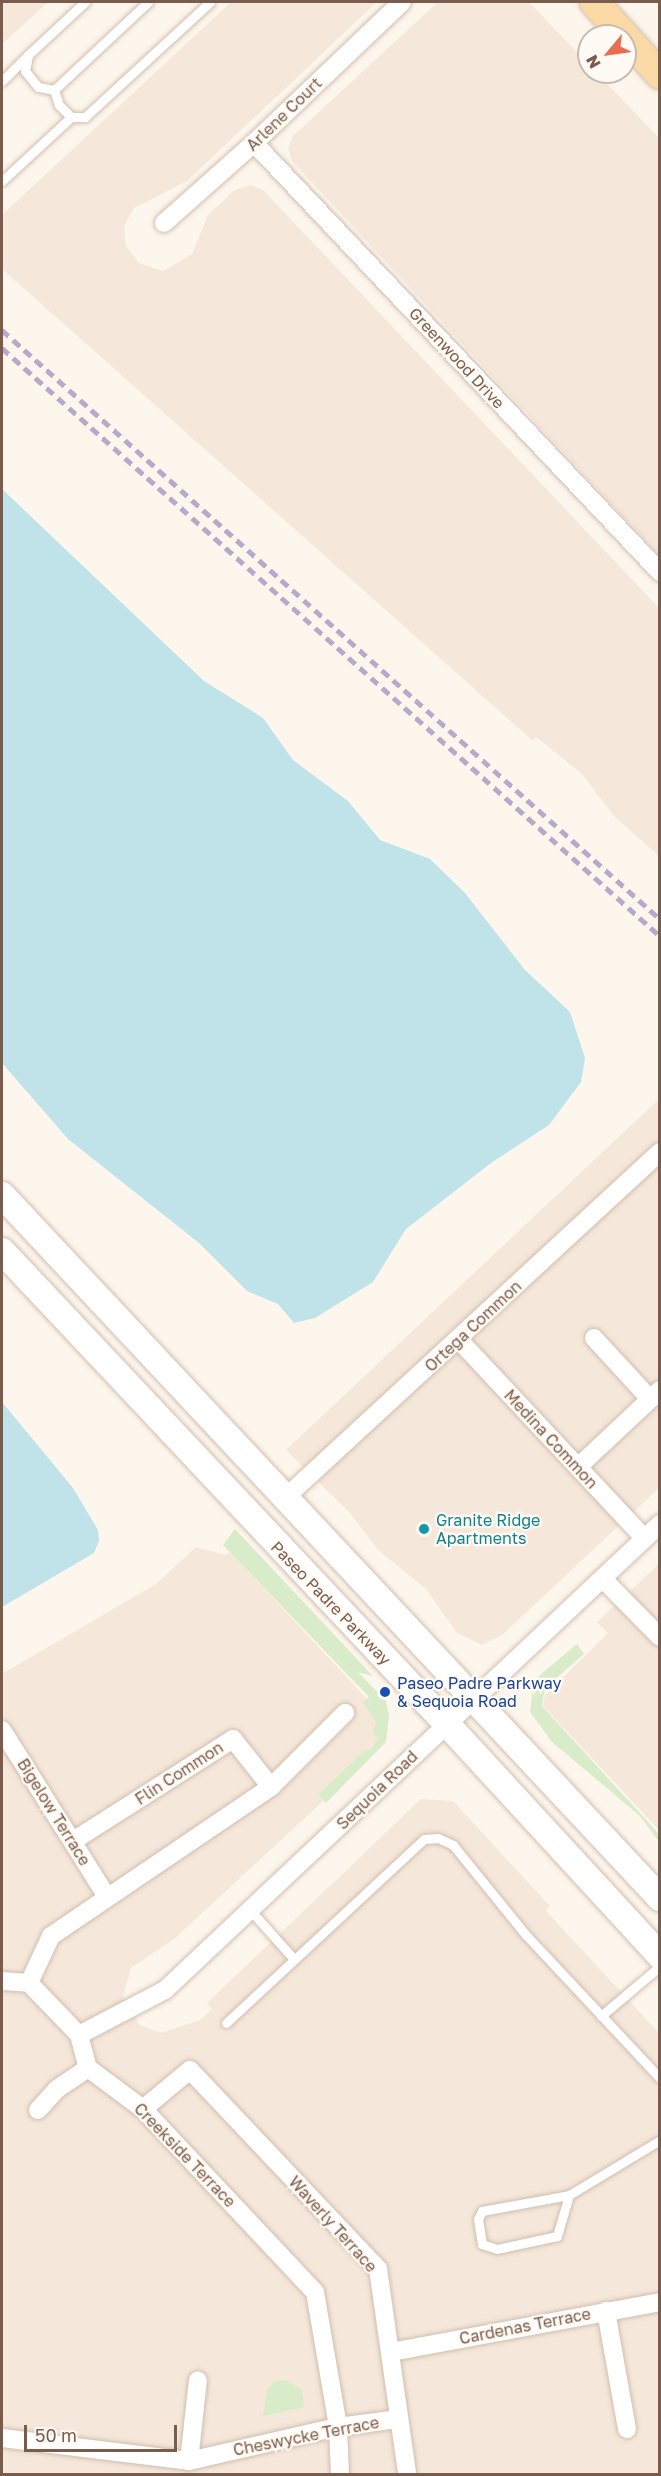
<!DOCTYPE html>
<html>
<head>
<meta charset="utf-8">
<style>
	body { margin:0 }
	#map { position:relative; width:661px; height:2476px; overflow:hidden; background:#fdf6ec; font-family:"Golos Text",sans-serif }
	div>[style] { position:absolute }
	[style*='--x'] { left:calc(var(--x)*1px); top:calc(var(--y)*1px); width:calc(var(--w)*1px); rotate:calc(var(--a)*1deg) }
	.residential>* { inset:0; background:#f5e8da }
	.green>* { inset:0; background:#d8ecc9 }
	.water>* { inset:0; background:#bfe3e8 }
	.roads { filter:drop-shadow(0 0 2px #d1beb0) drop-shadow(0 0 2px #d1beb0) }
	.service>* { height:9px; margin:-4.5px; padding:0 4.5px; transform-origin:4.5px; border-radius:4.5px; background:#fff }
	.minor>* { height:18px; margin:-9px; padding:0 9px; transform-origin:9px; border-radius:9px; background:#fff }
	.secondary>* { height:26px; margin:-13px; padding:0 13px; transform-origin:13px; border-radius:13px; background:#fff }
	.primary>* { height:28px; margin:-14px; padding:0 14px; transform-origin:14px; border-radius:14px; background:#fbd9a5 }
	.rail>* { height:4.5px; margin-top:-2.25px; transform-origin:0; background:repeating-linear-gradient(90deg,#b9a8c9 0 9px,transparent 0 15px) }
	.dots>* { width:16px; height:16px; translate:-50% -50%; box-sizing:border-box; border:3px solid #fffaf3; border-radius:50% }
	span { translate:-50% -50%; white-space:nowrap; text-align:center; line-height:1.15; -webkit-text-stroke:4.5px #fffaf3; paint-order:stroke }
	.street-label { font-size:16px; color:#7a5c4d }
	.culture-label { font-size:16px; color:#0d838f }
	.left { translate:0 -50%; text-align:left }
	.transit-label { font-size:16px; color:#164399 }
	.frame { position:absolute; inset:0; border:3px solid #7a5c4d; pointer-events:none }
	.north { position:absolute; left:577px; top:24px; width:60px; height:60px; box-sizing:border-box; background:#fffaf3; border:2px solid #cabbb1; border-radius:50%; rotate:241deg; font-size:16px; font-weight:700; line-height:24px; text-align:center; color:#7a5c4d }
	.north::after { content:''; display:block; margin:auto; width:21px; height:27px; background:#e76f51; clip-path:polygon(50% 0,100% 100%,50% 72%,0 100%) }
	.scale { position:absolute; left:24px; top:2425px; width:153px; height:27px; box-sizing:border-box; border:3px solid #7a5c4d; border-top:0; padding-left:8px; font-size:18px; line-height:21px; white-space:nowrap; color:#7a5c4d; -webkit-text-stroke:4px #fffaf3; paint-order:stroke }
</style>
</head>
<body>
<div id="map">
	<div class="residential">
		<div style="clip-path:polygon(3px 2px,48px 2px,2px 44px)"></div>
		<div style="clip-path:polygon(231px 2px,377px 2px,187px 181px,134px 208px,124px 226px,126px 246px,139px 263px,163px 271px,192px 254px,208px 215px,235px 190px,251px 185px,263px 190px,659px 608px,659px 856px,615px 817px,581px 773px,536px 737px,533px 741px,2px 269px,2px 215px)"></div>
		<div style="clip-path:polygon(438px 2px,529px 2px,589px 65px,589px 72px,596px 72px,659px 138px,659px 555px,292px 161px,288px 148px,293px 136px)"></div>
		<div style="clip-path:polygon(659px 1099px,659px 1488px,502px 1635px,482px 1645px,457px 1633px,426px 1589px,378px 1550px,350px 1513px,286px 1450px)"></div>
		<div style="clip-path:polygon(196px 1547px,226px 1555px,230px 1552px,368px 1700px,384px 1723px,371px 1757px,174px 1939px,131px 1968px,123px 1997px,140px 2025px,161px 2033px,200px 2020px,212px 2009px,207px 2003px,421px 1799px,453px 1801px,550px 1906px,546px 1911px,659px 2033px,659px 2474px,2px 2474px,2px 1674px,156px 1584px)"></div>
		<div style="clip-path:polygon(659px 1564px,659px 1830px,543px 1706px,545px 1695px,608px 1633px,597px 1622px)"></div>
	</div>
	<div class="green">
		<div style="clip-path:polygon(235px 1529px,373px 1676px,358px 1672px,386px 1701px,389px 1716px,386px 1742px,326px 1803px,318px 1795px,365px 1750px,370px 1751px,378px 1739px,373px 1733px,376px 1722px,363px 1702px,369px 1697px,223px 1545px)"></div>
		<div style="clip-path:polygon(577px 1644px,584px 1654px,545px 1688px,542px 1706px,659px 1834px,659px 1842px,640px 1816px,552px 1742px,530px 1712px,534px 1680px)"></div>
		<div style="clip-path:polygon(285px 2380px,302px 2389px,304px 2407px,263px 2416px,267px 2390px,274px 2382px)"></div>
	</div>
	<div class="water">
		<div style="clip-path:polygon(2px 489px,204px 681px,263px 718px,293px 760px,348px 801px,380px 840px,430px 859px,465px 893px,525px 970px,570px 1012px,585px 1058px,581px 1082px,549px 1125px,491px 1163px,406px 1229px,373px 1282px,315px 1318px,294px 1323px,278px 1304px,247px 1291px,199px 1243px,68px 1139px,2px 1063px)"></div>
		<div style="clip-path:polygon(2px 1402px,73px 1488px,98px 1530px,99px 1541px,94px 1553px,2px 1607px)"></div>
	</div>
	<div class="roads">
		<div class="service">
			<div style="--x:2;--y:81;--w:37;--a:-45"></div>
			<div style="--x:54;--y:90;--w:16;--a:72"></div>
			<div style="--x:59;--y:105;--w:17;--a:45"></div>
			<div style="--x:71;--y:117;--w:14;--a:0"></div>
			<div style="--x:85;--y:117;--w:170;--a:-42.6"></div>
			<div style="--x:54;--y:90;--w:16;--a:-169"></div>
			<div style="--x:38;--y:87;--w:21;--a:-129"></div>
			<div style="--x:25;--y:71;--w:16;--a:-79"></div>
			<div style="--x:28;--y:55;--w:78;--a:-42.9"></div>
			<div style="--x:54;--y:90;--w:129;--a:-43.1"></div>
			<div style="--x:2;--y:181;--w:94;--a:-42.8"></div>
			<div style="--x:251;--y:1911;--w:63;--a:48.2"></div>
			<div style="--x:601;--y:2016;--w:77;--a:-40.3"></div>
			<div style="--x:226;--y:2023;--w:270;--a:-42.9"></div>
			<div style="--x:424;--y:1839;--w:14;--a:-4"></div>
			<div style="--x:438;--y:1838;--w:17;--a:25"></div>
			<div style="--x:453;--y:1845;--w:116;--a:51"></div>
			<div style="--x:526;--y:1935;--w:196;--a:46.9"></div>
			<div style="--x:569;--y:2195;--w:43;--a:106.3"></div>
			<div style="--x:557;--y:2236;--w:61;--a:167.8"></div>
			<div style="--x:497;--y:2249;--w:16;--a:-162"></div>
			<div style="--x:482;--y:2244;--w:25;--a:-99"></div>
			<div style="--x:478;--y:2219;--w:9;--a:-63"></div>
			<div style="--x:482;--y:2211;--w:88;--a:-10.4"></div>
			<div style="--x:569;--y:2195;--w:106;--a:-31.1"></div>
		</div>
		<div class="minor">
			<div style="--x:254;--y:143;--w:591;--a:46.58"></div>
			<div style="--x:164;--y:223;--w:120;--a:-41.6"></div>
			<div style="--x:254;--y:143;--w:204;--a:-43.6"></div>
			<div style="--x:594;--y:1338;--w:83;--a:47.4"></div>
			<div style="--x:459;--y:1340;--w:271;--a:46.9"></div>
			<div style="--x:578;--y:1467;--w:112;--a:-43.2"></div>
			<div style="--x:285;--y:1498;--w:510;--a:-42.7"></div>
			<div style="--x:603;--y:1579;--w:81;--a:45.5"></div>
			<div style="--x:2;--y:1730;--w:195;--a:57.8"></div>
			<div style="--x:73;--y:1841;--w:190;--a:-32.5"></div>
			<div style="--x:233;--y:1739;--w:61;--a:51.6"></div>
			<div style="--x:2;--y:1981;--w:27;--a:4"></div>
			<div style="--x:29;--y:1983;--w:72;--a:46.1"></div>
			<div style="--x:79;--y:2035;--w:34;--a:75"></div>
			<div style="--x:88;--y:2068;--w:69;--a:36.7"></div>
			<div style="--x:143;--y:2109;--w:251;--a:46.8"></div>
			<div style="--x:315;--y:2292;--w:137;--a:80.3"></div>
			<div style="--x:338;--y:2427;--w:47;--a:87.6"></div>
			<div style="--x:29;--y:1983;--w:52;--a:-64.9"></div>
			<div style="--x:51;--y:1936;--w:266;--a:-34.1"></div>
			<div style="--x:271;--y:1787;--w:105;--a:-45"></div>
			<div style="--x:79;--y:2035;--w:97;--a:-27.6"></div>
			<div style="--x:165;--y:1990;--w:680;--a:-43.27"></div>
			<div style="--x:143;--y:2109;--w:61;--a:-39.7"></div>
			<div style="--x:190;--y:2070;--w:274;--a:46.6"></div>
			<div style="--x:378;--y:2269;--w:207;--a:81.9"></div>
			<div style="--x:38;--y:2110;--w:28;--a:-48"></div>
			<div style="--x:57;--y:2089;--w:37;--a:-34"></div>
			<div style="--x:606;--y:2311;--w:120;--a:79.9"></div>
			<div style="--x:391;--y:2352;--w:274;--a:-10.5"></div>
			<div style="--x:2;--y:2438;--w:188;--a:7"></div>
			<div style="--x:189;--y:2461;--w:153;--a:-12.9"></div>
			<div style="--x:338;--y:2427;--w:61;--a:-7.6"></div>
			<div style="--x:189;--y:2461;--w:81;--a:-83.7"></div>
		</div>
		<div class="secondary">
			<div style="--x:2;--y:1195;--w:963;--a:46.89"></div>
			<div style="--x:2;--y:1251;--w:649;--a:46.75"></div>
			<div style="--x:447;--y:1724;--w:315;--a:47.4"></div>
		</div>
		<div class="primary">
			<div style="--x:594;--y:2;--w:46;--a:47.6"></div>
			<div style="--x:625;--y:36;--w:52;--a:48.1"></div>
		</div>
	</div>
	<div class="rail">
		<div style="--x:2;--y:330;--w:883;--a:41.83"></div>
		<div style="--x:2;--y:348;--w:882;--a:41.78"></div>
	</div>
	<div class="dots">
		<div style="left:424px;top:1529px;background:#0f9aa8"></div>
		<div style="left:385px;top:1692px;background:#1a4fb4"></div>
	</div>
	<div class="street-label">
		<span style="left:284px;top:114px;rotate:-44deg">Arlene Court</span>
		<span style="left:457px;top:358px;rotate:47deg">Greenwood Drive</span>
		<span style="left:473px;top:1326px;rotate:-43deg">Ortega Common</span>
		<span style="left:551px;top:1439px;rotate:47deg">Medina Common</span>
		<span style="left:331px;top:1603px;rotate:46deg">Paseo Padre Parkway</span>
		<span style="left:179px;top:1773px;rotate:-33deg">Flin Common</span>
		<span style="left:377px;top:1790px;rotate:-44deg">Sequoia Road</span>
		<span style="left:54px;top:1812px;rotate:58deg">Bigelow Terrace</span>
		<span style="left:185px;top:2155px;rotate:46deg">Creekside Terrace</span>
		<span style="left:333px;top:2224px;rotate:48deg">Waverly Terrace</span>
		<span style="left:525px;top:2326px;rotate:-11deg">Cardenas Terrace</span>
		<span style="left:306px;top:2436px;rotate:-11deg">Cheswycke Terrace</span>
	</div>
	<div class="culture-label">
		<span class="left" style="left:436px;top:1529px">Granite Ridge<br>Apartments</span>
	</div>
	<div class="transit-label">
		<span class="left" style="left:397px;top:1692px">Paseo Padre Parkway<br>&amp; Sequoia Road</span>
	</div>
	<div class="frame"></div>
	<div class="north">N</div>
	<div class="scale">50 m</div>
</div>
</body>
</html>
